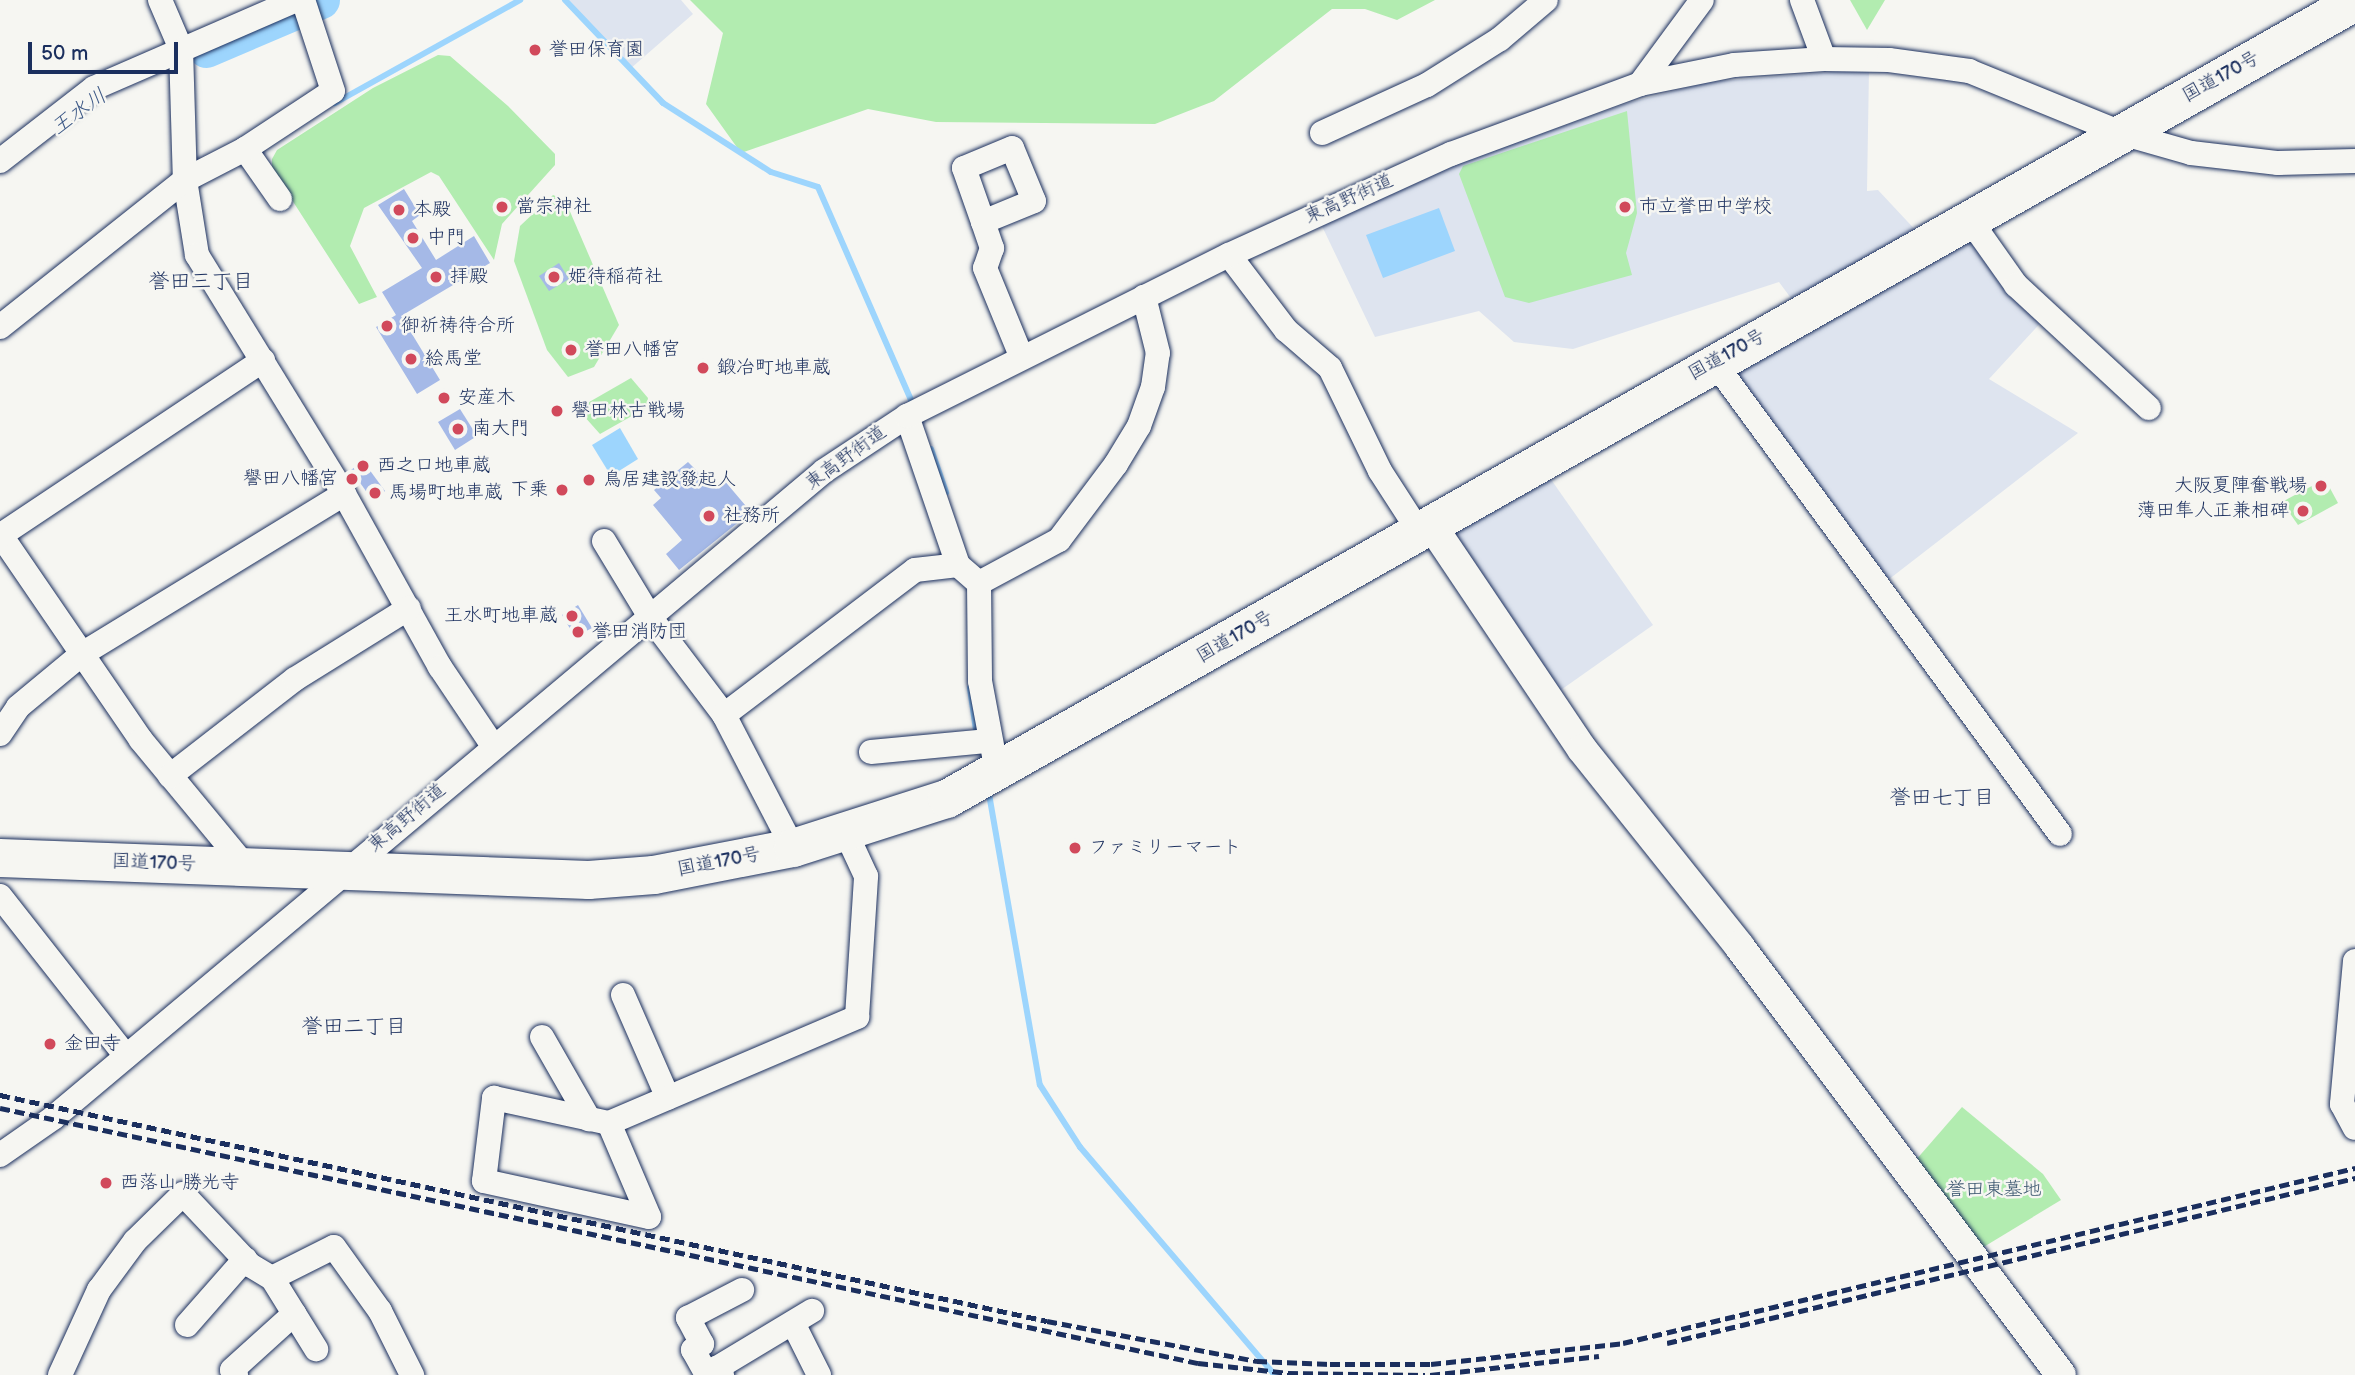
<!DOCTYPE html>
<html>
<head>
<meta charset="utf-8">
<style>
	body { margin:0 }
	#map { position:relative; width:2355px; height:1375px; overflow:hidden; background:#f6f6f2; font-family:"Balsamiq Sans","Klee One",sans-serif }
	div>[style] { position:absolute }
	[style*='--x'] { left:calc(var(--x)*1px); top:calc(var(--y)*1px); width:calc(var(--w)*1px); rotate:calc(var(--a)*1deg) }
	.built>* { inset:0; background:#dee4ef }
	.green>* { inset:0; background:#b2ecb0 }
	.water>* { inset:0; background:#9dd5fd }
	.stream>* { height:6px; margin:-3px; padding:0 3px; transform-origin:3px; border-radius:3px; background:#9dd5fd }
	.river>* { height:37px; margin:-18.5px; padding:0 18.5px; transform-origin:18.5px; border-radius:18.5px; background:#9dd5fd }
	.building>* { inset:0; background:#a5b9e7 }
	.roads { filter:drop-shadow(0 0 2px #1b2f5e) drop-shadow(0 0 2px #1b2f5e) }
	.minor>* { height:24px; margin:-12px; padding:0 12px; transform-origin:12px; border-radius:12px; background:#f6f6f2 }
	.tertiary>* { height:30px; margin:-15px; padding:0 15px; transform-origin:15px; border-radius:15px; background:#f6f6f2 }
	.trunk>* { height:38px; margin:-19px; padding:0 19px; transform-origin:19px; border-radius:19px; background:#f6f6f2 }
	.rail>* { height:5px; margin-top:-2.5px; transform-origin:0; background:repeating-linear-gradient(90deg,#1b2f5e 0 10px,transparent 0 15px) }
	.dots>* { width:19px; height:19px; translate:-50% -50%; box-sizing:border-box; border:4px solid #f6f6f2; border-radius:50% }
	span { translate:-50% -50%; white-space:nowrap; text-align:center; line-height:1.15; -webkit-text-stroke:5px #f6f6f2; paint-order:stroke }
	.poi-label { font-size:19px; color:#1b2f5e }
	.left { translate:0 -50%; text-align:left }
	.right { translate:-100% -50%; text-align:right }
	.street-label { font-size:19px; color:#1b2f5e }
	.park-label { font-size:19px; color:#39556e }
	.water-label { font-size:21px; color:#3c5886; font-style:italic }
	.neighbourhood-label { font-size:21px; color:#1b2f5e }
	.scale { position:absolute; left:28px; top:42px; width:150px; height:32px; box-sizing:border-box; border:4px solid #1b2f5e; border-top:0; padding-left:9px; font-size:21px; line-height:24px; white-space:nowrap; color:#1b2f5e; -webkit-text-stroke:5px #f6f6f2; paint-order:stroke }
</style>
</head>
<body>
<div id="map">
	<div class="built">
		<div style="clip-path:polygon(569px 0,681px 0,693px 14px,630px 69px)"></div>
		<div style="clip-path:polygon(1869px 69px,1867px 191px,1878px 190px,1921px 236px,1796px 305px,1779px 282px,1573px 349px,1514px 342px,1479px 311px,1375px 337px,1320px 222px,1468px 160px,1628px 103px,1709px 82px)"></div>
		<div style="clip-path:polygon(1967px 237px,2045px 318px,1989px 379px,2078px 433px,1888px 580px,1731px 377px)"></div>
		<div style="clip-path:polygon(1550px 478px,1653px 625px,1558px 692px,1455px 548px,1455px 527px)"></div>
	</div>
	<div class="green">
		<div style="clip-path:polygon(690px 0,1435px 0,1397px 20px,1365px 9px,1332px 9px,1214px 101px,1155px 124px,936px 122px,868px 109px,741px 153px,706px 104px,723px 33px)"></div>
		<div style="clip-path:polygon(1850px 0,1885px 0,1867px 30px)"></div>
		<div style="clip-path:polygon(438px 55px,450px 56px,508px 106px,555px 154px,555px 165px,502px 224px,494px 260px,439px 176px,431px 172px,364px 208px,350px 246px,377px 297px,359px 304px,272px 169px,272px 159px,277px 150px,373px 88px)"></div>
		<div style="clip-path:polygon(1627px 111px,1637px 213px,1626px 253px,1632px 275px,1529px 303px,1505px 297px,1459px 174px,1463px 166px)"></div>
		<div style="clip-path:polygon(553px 195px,565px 200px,619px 325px,594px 367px,568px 377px,547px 350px,514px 261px,520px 226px)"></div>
		<div style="clip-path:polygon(631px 378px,648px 398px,646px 408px,600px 434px,583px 415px,584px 405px)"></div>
		<div style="clip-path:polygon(2325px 479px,2338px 503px,2298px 525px,2282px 502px)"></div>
		<div style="clip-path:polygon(1962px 1107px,2043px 1174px,2061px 1200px,1982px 1248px,1915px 1161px)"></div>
	</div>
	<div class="water">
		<div style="clip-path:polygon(1439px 208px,1455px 251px,1383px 278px,1366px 235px)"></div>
		<div style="clip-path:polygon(620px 428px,638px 459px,611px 476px,592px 445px)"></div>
	</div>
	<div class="stream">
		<div style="--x:565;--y:0;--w:142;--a:46.4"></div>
		<div style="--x:663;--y:103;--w:128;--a:32.6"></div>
		<div style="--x:771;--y:172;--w:49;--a:17.7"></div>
		<div style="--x:818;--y:187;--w:240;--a:66.4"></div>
		<div style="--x:335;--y:103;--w:212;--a:-29.1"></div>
		<div style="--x:931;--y:449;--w:46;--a:70.8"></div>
		<div style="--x:970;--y:688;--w:49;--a:81.9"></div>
		<div style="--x:989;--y:794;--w:295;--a:80.1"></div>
		<div style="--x:1040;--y:1085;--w:74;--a:57.2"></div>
		<div style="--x:1080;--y:1147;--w:300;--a:49.5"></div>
	</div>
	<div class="river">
		<div style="--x:206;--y:49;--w:125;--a:-23.1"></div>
	</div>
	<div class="building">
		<div style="clip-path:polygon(404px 189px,420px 215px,412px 221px,436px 260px,474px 236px,490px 263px,401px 316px,440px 380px,417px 394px,376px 327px,396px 315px,382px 292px,422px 268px,378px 205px)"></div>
		<div style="clip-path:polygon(559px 263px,569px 279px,549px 291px,539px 276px)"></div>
		<div style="clip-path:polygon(460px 409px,477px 436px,455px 450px,438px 422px)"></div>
		<div style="clip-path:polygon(363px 461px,385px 491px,373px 501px,351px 470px)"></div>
		<div style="clip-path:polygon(688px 462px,713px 487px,723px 479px,751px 512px,679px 570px,666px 554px,682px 540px,653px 505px,661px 498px,654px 490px)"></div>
		<div style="clip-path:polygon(578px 605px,592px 628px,575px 637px,562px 615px)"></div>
	</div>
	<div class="roads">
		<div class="minor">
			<div style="--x:160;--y:0;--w:53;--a:66.8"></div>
			<div style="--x:181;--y:49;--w:131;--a:88.3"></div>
			<div style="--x:185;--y:180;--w:76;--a:80.9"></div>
			<div style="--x:197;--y:255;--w:281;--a:58.4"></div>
			<div style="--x:344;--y:494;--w:198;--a:61"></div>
			<div style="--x:440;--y:667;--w:95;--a:56.1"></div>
			<div style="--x:1802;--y:0;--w:63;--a:69.6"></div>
			<div style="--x:1640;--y:84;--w:104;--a:-53.6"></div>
			<div style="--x:1322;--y:133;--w:115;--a:-24.6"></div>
			<div style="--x:1427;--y:85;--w:86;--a:-32.2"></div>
			<div style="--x:1500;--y:39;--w:60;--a:-40.3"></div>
			<div style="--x:245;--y:149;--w:61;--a:55"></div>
			<div style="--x:0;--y:161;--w:119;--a:-37.8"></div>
			<div style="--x:94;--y:88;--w:220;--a:-23.5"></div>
			<div style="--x:1970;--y:220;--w:80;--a:54.7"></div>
			<div style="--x:2016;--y:285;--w:181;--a:42.8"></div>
			<div style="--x:983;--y:222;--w:55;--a:-22.4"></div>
			<div style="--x:1034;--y:201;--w:57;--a:-112.5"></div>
			<div style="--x:1012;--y:148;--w:52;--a:157.4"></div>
			<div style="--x:964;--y:168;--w:57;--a:70.6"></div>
			<div style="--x:983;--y:222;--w:28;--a:71"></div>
			<div style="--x:992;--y:248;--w:21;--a:109"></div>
			<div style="--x:985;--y:268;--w:97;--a:67.7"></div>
			<div style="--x:1229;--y:255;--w:94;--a:52.8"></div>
			<div style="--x:1286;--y:330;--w:58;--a:40.8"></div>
			<div style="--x:1330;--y:368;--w:114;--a:64.1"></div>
			<div style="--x:1380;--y:471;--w:70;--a:57.2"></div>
			<div style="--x:0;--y:327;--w:236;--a:-38.5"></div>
			<div style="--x:185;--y:180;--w:68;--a:-27.3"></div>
			<div style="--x:245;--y:149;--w:105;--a:-33.4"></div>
			<div style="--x:333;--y:91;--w:96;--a:-108.2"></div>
			<div style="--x:1714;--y:362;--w:585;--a:53.76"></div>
			<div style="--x:907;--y:416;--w:157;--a:71.1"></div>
			<div style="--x:0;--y:534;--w:250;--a:55.6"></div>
			<div style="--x:141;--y:740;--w:165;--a:50.4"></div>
			<div style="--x:1;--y:535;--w:315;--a:-33.7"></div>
			<div style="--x:604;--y:541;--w:89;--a:58.8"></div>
			<div style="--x:650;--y:617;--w:123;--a:52.9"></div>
			<div style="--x:724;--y:715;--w:150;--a:62.6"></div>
			<div style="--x:979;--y:583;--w:98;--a:89.4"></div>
			<div style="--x:980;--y:681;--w:93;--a:79.4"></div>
			<div style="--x:724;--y:715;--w:240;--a:-37.2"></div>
			<div style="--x:915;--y:570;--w:43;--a:-6.6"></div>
			<div style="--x:958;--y:565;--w:28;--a:41"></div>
			<div style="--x:979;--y:583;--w:91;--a:-28.3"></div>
			<div style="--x:1059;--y:540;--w:95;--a:-53.1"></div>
			<div style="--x:1116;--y:464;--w:44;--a:-58.8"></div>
			<div style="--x:1139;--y:426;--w:41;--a:-70.3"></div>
			<div style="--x:1153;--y:387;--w:34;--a:-82"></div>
			<div style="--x:1158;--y:353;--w:58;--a:-104"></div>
			<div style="--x:0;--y:734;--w:32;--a:-56"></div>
			<div style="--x:18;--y:707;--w:83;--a:-39.6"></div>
			<div style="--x:82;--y:654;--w:307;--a:-31.4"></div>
			<div style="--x:871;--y:752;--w:118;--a:-5.4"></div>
			<div style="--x:170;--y:776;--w:158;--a:-37.8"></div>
			<div style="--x:295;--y:679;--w:134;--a:-31.9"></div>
			<div style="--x:0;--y:896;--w:204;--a:51.8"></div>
			<div style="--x:2355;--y:961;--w:144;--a:95.2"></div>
			<div style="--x:2342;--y:1104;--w:27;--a:62"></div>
			<div style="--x:623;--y:995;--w:112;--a:66.4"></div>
			<div style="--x:542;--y:1037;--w:95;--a:60.2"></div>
			<div style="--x:609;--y:1123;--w:102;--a:66.9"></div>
			<div style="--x:649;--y:1217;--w:169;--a:-167.7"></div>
			<div style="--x:484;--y:1181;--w:84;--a:-83.1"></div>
			<div style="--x:494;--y:1098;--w:118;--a:12.3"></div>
			<div style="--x:609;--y:1123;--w:270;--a:-23.1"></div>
			<div style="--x:857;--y:1017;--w:141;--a:-86.3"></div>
			<div style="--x:866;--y:876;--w:47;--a:-114.9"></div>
			<div style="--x:0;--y:1155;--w:65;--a:-34.9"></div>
			<div style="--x:53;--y:1118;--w:1007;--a:-40"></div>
			<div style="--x:824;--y:471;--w:100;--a:-33.5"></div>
			<div style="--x:907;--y:416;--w:360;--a:-26.6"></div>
			<div style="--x:1229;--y:255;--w:244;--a:-24.5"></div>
			<div style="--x:1451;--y:154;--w:202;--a:-20.3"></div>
			<div style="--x:1640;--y:84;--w:96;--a:-11.4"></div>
			<div style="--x:1734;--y:65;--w:90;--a:-3.8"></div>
			<div style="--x:1824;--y:59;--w:65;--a:0.9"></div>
			<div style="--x:1889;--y:60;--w:81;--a:7.8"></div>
			<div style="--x:1969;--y:71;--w:164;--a:22.2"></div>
			<div style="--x:2121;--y:133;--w:73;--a:15.9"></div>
			<div style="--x:2191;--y:153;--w:88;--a:6.6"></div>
			<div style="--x:2278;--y:163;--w:77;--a:-1.5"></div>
			<div style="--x:272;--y:1278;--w:69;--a:-26.6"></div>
			<div style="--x:334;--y:1247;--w:79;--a:54.3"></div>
			<div style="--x:380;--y:1311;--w:72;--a:63.4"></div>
			<div style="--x:793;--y:1323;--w:58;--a:63.4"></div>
			<div style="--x:187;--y:1325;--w:88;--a:-48.7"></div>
			<div style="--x:60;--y:1375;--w:94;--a:-65.4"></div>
			<div style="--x:99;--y:1290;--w:61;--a:-53.7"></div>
			<div style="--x:135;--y:1241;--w:67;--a:-44.4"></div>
			<div style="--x:183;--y:1194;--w:98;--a:46.7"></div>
			<div style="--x:250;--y:1265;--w:26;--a:31"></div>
			<div style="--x:272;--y:1278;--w:84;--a:58.2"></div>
			<div style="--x:236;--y:1375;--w:6;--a:-129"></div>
			<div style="--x:232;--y:1370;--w:84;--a:-42.1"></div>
			<div style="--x:707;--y:1375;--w:29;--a:-119"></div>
			<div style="--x:693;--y:1350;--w:11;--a:-34"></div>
			<div style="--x:702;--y:1344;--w:30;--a:-118"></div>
			<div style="--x:688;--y:1318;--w:61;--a:-27.4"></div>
			<div style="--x:722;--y:1375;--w:9;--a:-126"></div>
			<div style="--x:717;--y:1368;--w:111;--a:-31"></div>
		</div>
		<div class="tertiary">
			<div style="--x:1430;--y:523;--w:272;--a:56.1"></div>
			<div style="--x:1582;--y:749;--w:252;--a:51.4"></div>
			<div style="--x:1739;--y:946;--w:536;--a:53.11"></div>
		</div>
		<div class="trunk">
			<div style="--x:0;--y:858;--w:589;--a:2.14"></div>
			<div style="--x:589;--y:880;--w:65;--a:-4.4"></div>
			<div style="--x:654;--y:875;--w:142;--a:-11"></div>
			<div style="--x:793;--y:848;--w:162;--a:-17.7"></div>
			<div style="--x:947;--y:799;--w:1618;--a:-29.51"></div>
		</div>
	</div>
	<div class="rail">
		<div style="--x:0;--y:1095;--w:1071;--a:12.18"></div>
		<div style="--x:1047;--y:1321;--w:214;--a:10.8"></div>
		<div style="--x:1257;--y:1361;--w:73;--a:2.4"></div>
		<div style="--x:1330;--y:1364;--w:101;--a:0"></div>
		<div style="--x:1431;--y:1364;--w:193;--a:-6.2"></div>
		<div style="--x:1623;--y:1343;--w:753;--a:-13.45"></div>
		<div style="--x:0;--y:1108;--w:1225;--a:12.02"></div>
		<div style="--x:1198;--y:1363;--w:91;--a:6.3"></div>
		<div style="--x:1288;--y:1373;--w:137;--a:0.8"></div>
		<div style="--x:1667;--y:1343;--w:708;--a:-13.49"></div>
		<div style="--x:1430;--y:1375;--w:170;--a:-6.4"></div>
	</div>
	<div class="dots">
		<div style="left:535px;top:50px;background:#d1495b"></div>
		<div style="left:502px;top:207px;background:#d1495b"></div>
		<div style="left:1625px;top:207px;background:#d1495b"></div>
		<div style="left:399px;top:210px;background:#d1495b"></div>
		<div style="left:413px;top:238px;background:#d1495b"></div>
		<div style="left:436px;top:277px;background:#d1495b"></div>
		<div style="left:554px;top:277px;background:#d1495b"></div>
		<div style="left:387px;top:326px;background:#d1495b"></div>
		<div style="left:571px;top:350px;background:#d1495b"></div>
		<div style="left:411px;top:359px;background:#d1495b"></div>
		<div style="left:703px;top:368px;background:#d1495b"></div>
		<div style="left:444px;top:398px;background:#d1495b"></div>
		<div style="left:557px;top:411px;background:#d1495b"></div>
		<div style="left:458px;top:429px;background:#d1495b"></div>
		<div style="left:363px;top:466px;background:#d1495b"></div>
		<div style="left:352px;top:479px;background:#d1495b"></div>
		<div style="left:589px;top:480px;background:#d1495b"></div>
		<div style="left:2321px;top:486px;background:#d1495b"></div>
		<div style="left:562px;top:490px;background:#d1495b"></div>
		<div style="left:375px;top:493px;background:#d1495b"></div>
		<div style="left:2303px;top:511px;background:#d1495b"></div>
		<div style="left:709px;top:516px;background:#d1495b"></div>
		<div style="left:572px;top:616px;background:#d1495b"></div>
		<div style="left:578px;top:632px;background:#d1495b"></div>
		<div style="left:1075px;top:848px;background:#d1495b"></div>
		<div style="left:50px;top:1044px;background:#d1495b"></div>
		<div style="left:106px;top:1183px;background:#d1495b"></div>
	</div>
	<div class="poi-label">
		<span class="left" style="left:549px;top:50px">誉田保育園</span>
		<span class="left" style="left:516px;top:207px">當宗神社</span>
		<span class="left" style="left:1639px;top:207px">市立誉田中学校</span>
		<span class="left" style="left:413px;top:210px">本殿</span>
		<span class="left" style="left:427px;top:238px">中門</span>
		<span class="left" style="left:450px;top:277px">拝殿</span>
		<span class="left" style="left:568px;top:277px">姫待稲荷社</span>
		<span class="left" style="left:401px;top:326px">御祈祷待合所</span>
		<span class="left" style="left:585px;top:350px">誉田八幡宮</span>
		<span class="left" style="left:425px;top:359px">絵馬堂</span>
		<span class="left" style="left:717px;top:368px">鍛冶町地車蔵</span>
		<span class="left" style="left:458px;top:398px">安産木</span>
		<span class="left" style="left:571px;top:411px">譽田林古戦場</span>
		<span class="left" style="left:472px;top:429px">南大門</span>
		<span class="left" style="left:377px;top:466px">西之口地車蔵</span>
		<span class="right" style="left:338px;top:479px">譽田八幡宮</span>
		<span class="left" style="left:603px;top:480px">鳥居建設發起人</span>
		<span class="right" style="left:2307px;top:486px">大阪夏陣奮戦場</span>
		<span class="right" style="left:548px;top:490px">下乗</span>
		<span class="left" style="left:389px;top:493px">馬場町地車蔵</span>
		<span class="right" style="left:2289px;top:511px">薄田隼人正兼相碑</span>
		<span class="left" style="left:723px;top:516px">社務所</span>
		<span class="right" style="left:558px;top:616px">王水町地車蔵</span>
		<span class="left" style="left:592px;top:632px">誉田消防団</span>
		<span class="left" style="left:1089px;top:848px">ファミリーマート</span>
		<span class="left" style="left:64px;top:1044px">金田寺</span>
		<span class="left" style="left:120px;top:1183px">西落山 勝光寺</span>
	</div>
	<div class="street-label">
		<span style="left:2221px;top:77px;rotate:-29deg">国道170号</span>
		<span style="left:1349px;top:199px;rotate:-24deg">東高野街道</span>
		<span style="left:1727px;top:355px;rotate:-29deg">国道170号</span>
		<span style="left:846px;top:458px;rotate:-36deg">東高野街道</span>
		<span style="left:1235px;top:637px;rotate:-30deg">国道170号</span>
		<span style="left:407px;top:818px;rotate:-40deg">東高野街道</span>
		<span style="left:719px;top:862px;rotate:-11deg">国道170号</span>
		<span style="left:154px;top:863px;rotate:2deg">国道170号</span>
	</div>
	<div class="park-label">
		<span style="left:1994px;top:1190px">誉田東墓地</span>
	</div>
	<div class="water-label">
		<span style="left:79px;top:112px;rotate:-36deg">王水川</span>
	</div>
	<div class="neighbourhood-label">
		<span style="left:201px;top:282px">誉田三丁目</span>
		<span style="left:1942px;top:798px">誉田七丁目</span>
		<span style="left:354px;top:1027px">誉田二丁目</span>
	</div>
	<div class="scale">50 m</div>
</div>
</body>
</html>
